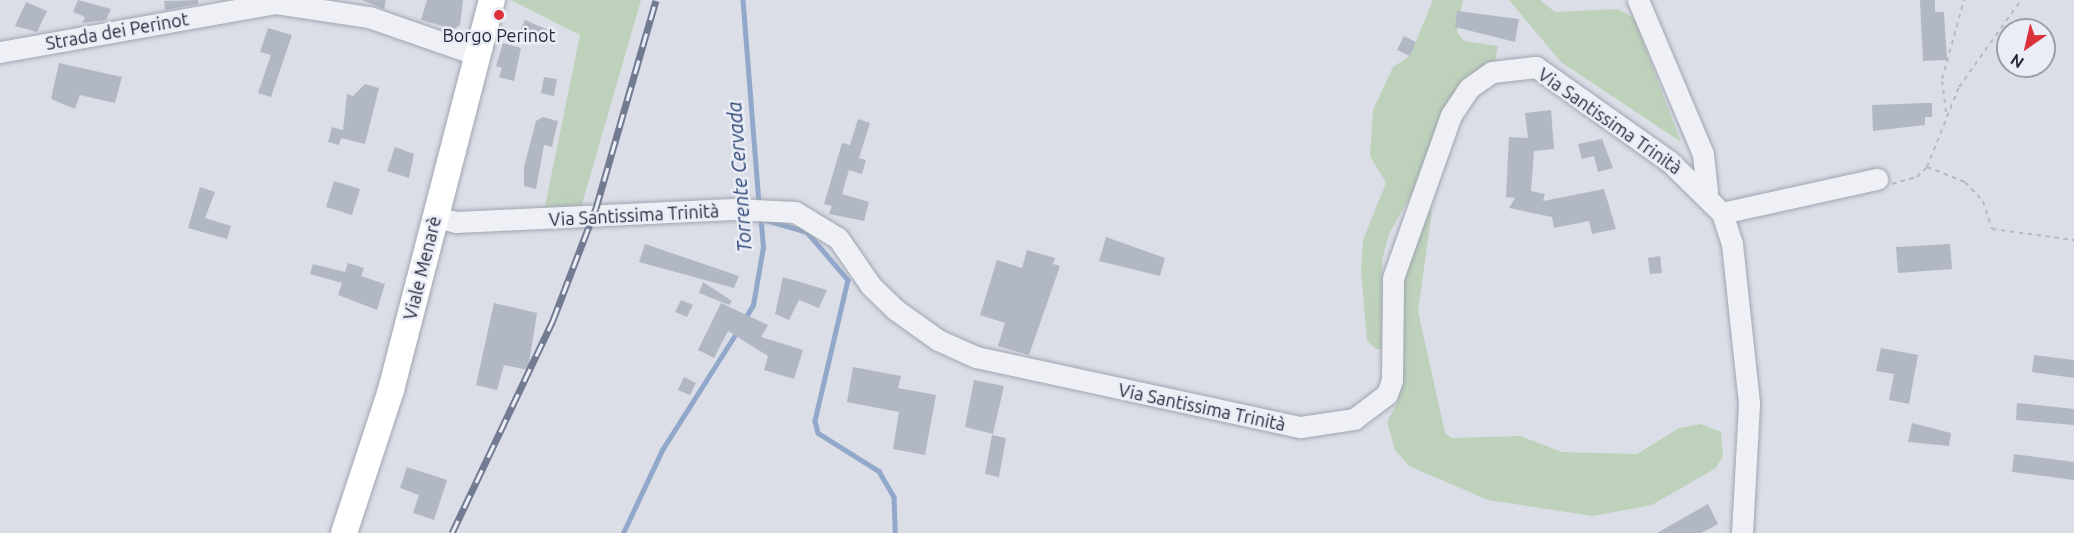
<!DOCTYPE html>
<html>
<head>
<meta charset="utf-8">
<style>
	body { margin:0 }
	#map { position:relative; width:2074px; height:533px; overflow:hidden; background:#dbdee7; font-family:Ubuntu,sans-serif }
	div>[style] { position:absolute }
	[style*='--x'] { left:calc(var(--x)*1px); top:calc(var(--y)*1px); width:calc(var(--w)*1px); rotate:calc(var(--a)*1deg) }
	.green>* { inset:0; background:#bed2bb }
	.stream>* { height:4.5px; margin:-2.25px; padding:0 2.25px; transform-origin:2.25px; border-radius:2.25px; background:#91a8cb }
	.building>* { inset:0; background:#b2b7c4 }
	.path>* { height:2px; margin-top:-1px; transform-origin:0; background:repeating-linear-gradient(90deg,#b5b9c2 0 4.5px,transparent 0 9px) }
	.roads { filter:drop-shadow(0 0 2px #a0a5b1) drop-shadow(0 0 2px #a0a5b1) }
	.minor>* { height:21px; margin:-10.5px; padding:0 10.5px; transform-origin:10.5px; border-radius:10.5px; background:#eef0f5 }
	.major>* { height:26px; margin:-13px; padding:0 13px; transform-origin:13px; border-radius:13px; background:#fff }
	.rail>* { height:7px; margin-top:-3.5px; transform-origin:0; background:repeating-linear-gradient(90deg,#eaedf5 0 14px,#737b92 0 28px); box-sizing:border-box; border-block:2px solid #737b92 }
	.dots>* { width:16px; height:16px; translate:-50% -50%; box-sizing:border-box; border:3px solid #eaedf5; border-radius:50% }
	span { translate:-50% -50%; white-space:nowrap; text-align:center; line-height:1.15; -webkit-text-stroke:5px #eaedf5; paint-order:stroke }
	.street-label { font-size:18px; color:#242b3e }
	.poi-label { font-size:18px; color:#242b3e }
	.water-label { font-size:20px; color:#2a4476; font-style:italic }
	.north { position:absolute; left:1996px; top:18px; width:60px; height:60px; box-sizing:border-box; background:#eaedf5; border:2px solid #9b9fac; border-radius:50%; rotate:214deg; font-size:16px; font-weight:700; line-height:24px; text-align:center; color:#242b3e }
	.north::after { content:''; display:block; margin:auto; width:21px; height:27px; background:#db313a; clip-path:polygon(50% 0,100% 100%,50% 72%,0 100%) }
</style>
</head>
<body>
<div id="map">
	<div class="green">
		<div style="clip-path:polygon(641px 0,580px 211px,544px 211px,580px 35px,511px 0)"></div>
		<div style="clip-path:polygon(1433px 0,1463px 0,1457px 32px,1464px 41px,1498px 46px,1495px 61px,1483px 67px,1389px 234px,1382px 260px,1384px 349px,1376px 349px,1367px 341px,1361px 271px,1363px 240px,1386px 183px,1370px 156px,1373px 110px,1393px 67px,1410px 56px)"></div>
		<div style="clip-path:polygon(1509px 0,1540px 0,1555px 12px,1618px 9px,1634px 18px,1681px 142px,1561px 62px)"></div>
		<div style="clip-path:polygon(1426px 204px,1432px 211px,1418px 311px,1445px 433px,1452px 438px,1520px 436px,1562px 452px,1637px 454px,1679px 428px,1701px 424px,1721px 432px,1723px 456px,1716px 468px,1652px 505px,1593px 516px,1488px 500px,1409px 466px,1395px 450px,1387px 422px,1398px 401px,1404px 275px)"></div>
	</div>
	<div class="stream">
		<div style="--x:743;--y:0;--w:205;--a:85.5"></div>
		<div style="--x:766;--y:220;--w:43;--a:16.3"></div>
		<div style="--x:807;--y:232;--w:63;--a:49.5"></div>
		<div style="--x:848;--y:280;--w:145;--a:103.2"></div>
		<div style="--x:815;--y:421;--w:12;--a:76"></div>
		<div style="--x:818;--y:433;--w:72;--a:31.9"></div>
		<div style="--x:879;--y:471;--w:30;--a:60"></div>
		<div style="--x:894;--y:497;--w:36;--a:88"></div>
		<div style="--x:744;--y:320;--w:17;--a:-59"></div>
		<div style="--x:753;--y:305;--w:59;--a:-80.2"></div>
		<div style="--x:763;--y:247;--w:32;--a:-95"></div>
		<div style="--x:623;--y:533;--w:92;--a:-64.8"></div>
		<div style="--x:662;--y:450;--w:140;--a:-57.6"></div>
	</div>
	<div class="building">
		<div style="clip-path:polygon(78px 0,111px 9px,106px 20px,82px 23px,85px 17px,73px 12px)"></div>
		<div style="clip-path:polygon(198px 0,198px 4px,165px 10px,164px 1px)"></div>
		<div style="clip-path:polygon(362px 0,386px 0,384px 9px)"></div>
		<div style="clip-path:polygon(427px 0,463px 0,460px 25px,454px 29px,421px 20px)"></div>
		<div style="clip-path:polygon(1920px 0,1935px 0,1935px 12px,1944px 12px,1947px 60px,1923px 61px)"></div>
		<div style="clip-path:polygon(26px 2px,47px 11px,37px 32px,15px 26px)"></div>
		<div style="clip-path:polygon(1457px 11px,1519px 19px,1515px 42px,1455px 27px)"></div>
		<div style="clip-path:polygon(525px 20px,553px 32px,548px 43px,520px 31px)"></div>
		<div style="clip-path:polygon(268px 28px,292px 35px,271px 97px,258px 93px,271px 55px,260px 52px)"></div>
		<div style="clip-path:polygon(1404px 36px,1416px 42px,1410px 56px,1397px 50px)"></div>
		<div style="clip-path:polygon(503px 43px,521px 48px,514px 81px,499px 77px,502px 68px,496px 66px)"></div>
		<div style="clip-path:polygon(59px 63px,122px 77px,115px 103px,80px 95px,75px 109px,51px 99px)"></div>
		<div style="clip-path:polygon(544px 77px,557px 79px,554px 96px,541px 93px)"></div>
		<div style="clip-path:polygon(365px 84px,379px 88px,365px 144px,341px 138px,339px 145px,328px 142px,332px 127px,343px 130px,347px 94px,353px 96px)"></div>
		<div style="clip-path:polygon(1924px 103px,1932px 103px,1932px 117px,1925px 117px,1925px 125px,1873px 131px,1872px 105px)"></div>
		<div style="clip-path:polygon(1551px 110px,1554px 149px,1534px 151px,1531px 191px,1545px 194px,1543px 201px,1604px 189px,1616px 229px,1592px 234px,1589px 221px,1554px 228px,1552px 217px,1509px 208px,1515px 198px,1506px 197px,1509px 137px,1528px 138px,1525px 113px)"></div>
		<div style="clip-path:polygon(543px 117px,558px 121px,552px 147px,544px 145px,536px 189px,524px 186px,524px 167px,536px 121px)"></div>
		<div style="clip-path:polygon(858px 119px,870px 123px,859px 158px,866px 160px,862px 174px,849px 170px,842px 194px,869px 202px,864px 221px,829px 214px,832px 206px,824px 204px,842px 143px,850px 145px)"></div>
		<div style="clip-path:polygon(1602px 139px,1613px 168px,1598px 172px,1594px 156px,1582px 159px,1578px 144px)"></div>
		<div style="clip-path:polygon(395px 147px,414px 154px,409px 178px,387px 171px)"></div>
		<div style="clip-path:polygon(334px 181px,360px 189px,352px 215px,326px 207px)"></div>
		<div style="clip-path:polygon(200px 187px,215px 192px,205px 218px,231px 226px,227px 239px,188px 228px)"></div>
		<div style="clip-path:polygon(1106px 237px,1165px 258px,1160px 276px,1099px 261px)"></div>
		<div style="clip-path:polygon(645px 244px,739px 276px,734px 288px,639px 262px)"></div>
		<div style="clip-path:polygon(1950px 244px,1952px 269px,1898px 273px,1896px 247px)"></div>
		<div style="clip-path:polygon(1027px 250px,1055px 258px,1053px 264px,1060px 266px,1029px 355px,998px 346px,1005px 323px,980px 315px,997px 260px,1022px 268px)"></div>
		<div style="clip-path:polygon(1660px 256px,1662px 273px,1650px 274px,1648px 258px)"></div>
		<div style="clip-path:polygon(348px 263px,364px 268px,361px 276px,385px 284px,377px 310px,338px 295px,342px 283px,310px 274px,313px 264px,345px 272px)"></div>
		<div style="clip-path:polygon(783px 277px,827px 290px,819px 308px,799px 300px,789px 320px,775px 314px)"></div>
		<div style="clip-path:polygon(703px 282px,732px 301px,729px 305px,699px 293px)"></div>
		<div style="clip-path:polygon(681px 300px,693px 305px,687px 317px,675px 312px)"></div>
		<div style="clip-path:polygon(494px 303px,537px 313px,528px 370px,504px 365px,497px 390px,476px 385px)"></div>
		<div style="clip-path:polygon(721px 303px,768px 325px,761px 337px,803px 350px,794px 379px,764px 370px,768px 356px,728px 331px,714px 358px,698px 350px)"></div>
		<div style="clip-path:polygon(1881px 348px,1918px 355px,1909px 404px,1889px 400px,1894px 374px,1876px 371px)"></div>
		<div style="clip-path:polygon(2034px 355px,2074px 360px,2074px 378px,2032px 372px)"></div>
		<div style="clip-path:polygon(853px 367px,901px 376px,898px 388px,936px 395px,925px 455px,893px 449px,899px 412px,847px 402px)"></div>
		<div style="clip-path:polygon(684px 377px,696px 383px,690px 395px,678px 390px)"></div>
		<div style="clip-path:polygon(974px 380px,1004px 386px,993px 434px,965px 427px)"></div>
		<div style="clip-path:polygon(2017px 403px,2074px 409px,2074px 425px,2016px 420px)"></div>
		<div style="clip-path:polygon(1912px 423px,1951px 433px,1949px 446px,1908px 442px)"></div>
		<div style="clip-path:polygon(992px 435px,1006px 438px,999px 477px,985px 474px)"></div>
		<div style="clip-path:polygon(2014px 454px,2074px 462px,2074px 480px,2012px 472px)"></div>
		<div style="clip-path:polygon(407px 467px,447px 480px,434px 520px,413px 513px,419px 495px,400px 488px)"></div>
		<div style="clip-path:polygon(1708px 504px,1718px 524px,1701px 533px,1657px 533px)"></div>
	</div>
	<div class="path">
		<div style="--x:1946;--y:112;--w:33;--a:-97"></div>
		<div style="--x:1942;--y:79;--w:82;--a:-74.4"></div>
		<div style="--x:1927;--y:167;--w:41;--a:21.5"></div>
		<div style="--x:1965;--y:182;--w:26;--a:47"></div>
		<div style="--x:1983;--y:201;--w:29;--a:72"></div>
		<div style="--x:1992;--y:229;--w:83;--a:7.6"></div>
		<div style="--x:1892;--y:184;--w:26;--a:-16"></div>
		<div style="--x:1917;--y:177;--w:14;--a:-45"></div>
		<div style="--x:1927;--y:167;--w:86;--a:-68.2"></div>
		<div style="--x:1959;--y:87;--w:107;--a:-54.5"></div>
	</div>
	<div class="roads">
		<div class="minor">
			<div style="--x:1638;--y:0;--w:167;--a:67.1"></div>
			<div style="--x:1703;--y:154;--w:38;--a:84"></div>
			<div style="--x:0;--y:52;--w:280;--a:-10.1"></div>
			<div style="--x:276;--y:3;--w:94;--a:8.6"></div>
			<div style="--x:369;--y:17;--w:115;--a:19.2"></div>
			<div style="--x:1722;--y:213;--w:159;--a:-12.4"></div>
			<div style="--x:436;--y:217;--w:21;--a:14"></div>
			<div style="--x:456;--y:222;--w:277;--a:-2.7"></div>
			<div style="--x:733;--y:209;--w:62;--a:2.8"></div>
			<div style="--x:795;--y:212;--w:50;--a:31.2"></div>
			<div style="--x:838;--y:238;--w:58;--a:55.5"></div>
			<div style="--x:871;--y:286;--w:35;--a:44"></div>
			<div style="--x:896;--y:310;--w:52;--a:35.5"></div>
			<div style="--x:938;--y:340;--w:42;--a:24.1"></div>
			<div style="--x:976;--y:357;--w:332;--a:12.2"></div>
			<div style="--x:1301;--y:427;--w:54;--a:-8.6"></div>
			<div style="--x:1354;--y:419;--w:41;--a:-37.1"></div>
			<div style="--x:1387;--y:394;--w:15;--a:-70"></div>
			<div style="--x:1392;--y:380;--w:102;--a:-89.4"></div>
			<div style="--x:1393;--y:278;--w:173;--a:-70.4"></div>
			<div style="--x:1451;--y:115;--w:32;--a:-56"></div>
			<div style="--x:1469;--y:88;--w:28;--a:-35"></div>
			<div style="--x:1492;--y:72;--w:44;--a:-6.5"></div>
			<div style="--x:1536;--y:67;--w:163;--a:35.3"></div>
			<div style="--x:1669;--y:161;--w:74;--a:44.5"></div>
			<div style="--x:1722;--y:213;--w:33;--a:72"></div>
			<div style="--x:1732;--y:244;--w:161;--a:83.9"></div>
			<div style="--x:1749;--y:404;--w:129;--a:93.1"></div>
		</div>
		<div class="major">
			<div style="--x:344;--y:533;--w:151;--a:-71.8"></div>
			<div style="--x:391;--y:390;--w:403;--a:-75.5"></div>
		</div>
	</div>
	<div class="rail">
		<div style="--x:452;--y:533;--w:236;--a:-64.6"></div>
		<div style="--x:553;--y:320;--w:120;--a:-69"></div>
		<div style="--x:596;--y:208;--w:216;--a:-73.9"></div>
	</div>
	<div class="dots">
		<div style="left:499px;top:15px;background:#db313a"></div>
	</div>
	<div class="street-label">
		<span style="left:117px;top:31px;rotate:-10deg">Strada dei Perinot</span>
		<span style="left:1610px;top:121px;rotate:35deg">Via Santissima Trinità</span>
		<span style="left:634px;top:215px;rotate:-3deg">Via Santissima Trinità</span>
		<span style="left:422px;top:268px;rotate:-76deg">Viale Menarè</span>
		<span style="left:1202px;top:407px;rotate:12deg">Via Santissima Trinità</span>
	</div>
	<div class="poi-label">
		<span style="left:499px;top:35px">Borgo Perinot</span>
	</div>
	<div class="water-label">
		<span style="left:739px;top:177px;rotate:-94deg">Torrente Cervada</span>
	</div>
	<div class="north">N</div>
</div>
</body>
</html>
